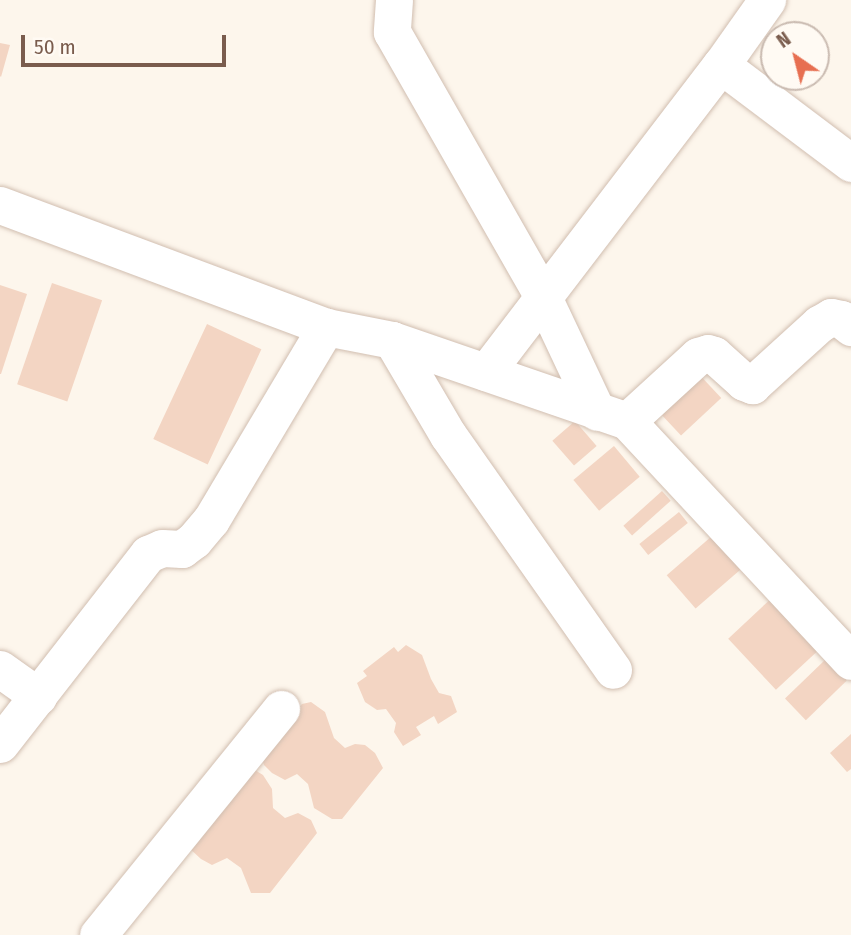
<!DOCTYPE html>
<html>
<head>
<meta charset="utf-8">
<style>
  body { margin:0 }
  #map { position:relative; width:851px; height:935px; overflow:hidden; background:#fdf6ec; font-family:"Fira Sans Condensed",sans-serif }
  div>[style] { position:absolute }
  .building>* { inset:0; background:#f3d5c3; transform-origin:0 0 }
  .roads { filter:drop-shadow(0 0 2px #d1beb0) drop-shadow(0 0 2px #d1beb0) }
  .minor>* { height:37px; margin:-18.5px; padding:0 18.5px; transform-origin:18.5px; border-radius:18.5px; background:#fff }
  span { translate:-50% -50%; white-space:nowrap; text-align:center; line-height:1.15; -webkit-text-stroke:6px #fffaf3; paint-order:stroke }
  .north { position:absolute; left:760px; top:21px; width:70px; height:70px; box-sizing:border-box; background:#fffaf3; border:2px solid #cabbb1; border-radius:50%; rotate:325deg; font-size:19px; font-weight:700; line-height:28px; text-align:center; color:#7a5c4d }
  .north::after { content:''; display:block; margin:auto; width:24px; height:32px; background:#e76f51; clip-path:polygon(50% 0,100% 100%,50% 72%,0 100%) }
  .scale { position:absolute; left:21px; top:35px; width:205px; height:32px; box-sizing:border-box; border:4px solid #7a5c4d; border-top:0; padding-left:9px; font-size:21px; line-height:24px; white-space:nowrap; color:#7a5c4d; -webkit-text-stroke:5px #fffaf3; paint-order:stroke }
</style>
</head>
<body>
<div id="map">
  <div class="building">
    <div style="clip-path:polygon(0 43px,10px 45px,1px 77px,0 76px)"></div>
    <div style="left:52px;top:283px;width:53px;height:107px;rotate:19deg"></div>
    <div style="clip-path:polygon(0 285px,27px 294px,1px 374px,0 374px)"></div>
    <div style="left:207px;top:324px;width:60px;height:127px;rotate:25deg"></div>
    <div style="left:696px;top:371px;width:37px;height:55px;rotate:47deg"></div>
    <div style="left:575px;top:421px;width:33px;height:30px;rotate:49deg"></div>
    <div style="left:614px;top:446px;width:40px;height:53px;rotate:50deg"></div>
    <div style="left:662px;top:491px;width:13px;height:52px;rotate:48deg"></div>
    <div style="left:679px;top:512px;width:14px;height:51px;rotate:51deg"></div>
    <div style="left:712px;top:536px;width:44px;height:60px;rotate:49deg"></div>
    <div style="left:775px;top:595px;width:70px;height:64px;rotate:47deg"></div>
    <div style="clip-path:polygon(406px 645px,422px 655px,431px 679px,439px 693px,451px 696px,457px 712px,438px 724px,434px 716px,416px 727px,421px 735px,403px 746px,394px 732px,396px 723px,386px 709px,377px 710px,365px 702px,357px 683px,367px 676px,363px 671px,394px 647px,398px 652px)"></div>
    <div style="left:826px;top:659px;width:30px;height:57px;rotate:46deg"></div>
    <div style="clip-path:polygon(311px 702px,325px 712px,334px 738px,345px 748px,355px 744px,365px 745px,375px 753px,383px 768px,342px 819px,332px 819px,314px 808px,308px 784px,297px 774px,285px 780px,272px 773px,264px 765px,260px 752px,302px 704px)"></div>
    <div style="clip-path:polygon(851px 734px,851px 769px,847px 772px,830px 753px)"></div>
    <div style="clip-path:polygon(248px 766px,263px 775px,272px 789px,273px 808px,285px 818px,298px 813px,311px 820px,317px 833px,270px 893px,251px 893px,241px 868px,227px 858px,212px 865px,201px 859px,188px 847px)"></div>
  </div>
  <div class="roads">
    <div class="minor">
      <div style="left:394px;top:0;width:32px;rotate:94deg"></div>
      <div style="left:392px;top:32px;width:305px;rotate:60.3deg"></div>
      <div style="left:543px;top:297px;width:127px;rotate:64.8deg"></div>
      <div style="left:721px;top:65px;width:163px;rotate:37deg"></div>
      <div style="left:0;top:205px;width:348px;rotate:20.5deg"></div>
      <div style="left:326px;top:327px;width:67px;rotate:11.1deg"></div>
      <div style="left:392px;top:340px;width:249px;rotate:19deg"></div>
      <div style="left:627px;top:421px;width:328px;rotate:47deg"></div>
      <div style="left:392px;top:340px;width:110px;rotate:59.5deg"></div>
      <div style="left:448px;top:435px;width:287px;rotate:54.9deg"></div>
      <div style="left:486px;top:372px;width:387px;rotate:-52.6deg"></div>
      <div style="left:721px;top:65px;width:80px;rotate:-54.7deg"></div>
      <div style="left:627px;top:421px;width:96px;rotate:-42.5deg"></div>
      <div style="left:698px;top:356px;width:10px;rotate:-17deg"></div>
      <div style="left:708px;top:353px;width:6px;rotate:18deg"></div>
      <div style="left:714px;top:355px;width:40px;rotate:42deg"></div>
      <div style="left:744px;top:382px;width:9px;rotate:21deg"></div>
      <div style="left:752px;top:385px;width:91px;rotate:-42.3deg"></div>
      <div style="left:819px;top:324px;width:14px;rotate:-30deg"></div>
      <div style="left:831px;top:317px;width:10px;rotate:11deg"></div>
      <div style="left:841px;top:319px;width:13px;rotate:39deg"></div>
      <div style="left:0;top:669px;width:47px;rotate:35.4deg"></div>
      <div style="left:0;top:744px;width:241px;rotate:-52.1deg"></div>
      <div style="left:148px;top:554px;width:15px;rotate:-23deg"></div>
      <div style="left:162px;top:548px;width:20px;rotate:3deg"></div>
      <div style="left:182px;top:549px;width:15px;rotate:-37deg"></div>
      <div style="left:194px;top:540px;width:26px;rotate:-50deg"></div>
      <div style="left:211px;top:520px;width:225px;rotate:-59.2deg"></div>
      <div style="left:98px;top:935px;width:291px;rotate:-51deg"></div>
    </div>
  </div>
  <div class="north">N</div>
  <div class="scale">50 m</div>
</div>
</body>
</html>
